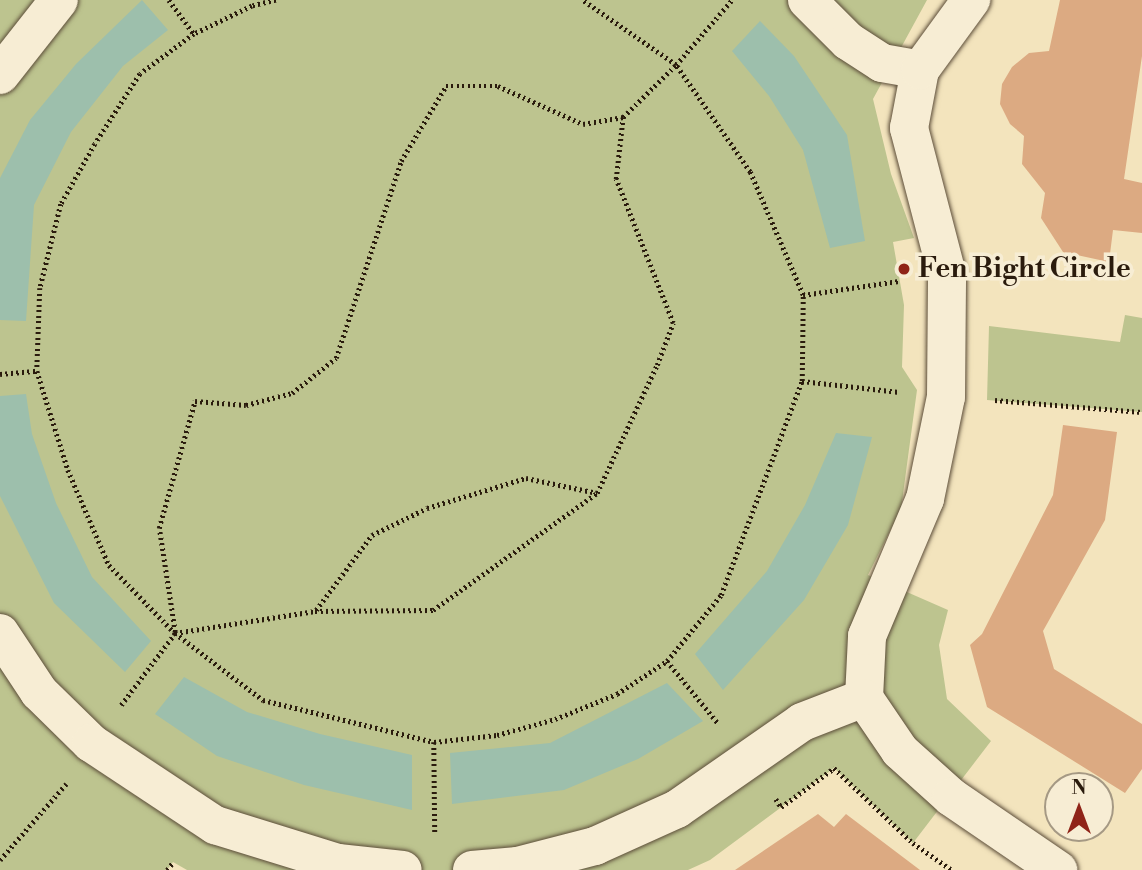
<!DOCTYPE html>
<html>
<head>
<meta charset="utf-8">
<style>
  body { margin:0 }
  #map { position:relative; width:1142px; height:870px; overflow:hidden; background:#f3e4bd; font-family:"Libre Bodoni",serif }
  div>[style] { position:absolute }
  .green>* { inset:0; background:#bdc48f }
  .water>* { inset:0; background:#9dbfac }
  .building>* { inset:0; background:#dcaa82 }
  .path>* { height:4.5px; margin-top:-2.25px; transform-origin:0; background:repeating-linear-gradient(90deg,#2a1b0d 0 2px,transparent 0 5.5px) }
  .roads { filter:drop-shadow(0 0 2px #5c4d39) drop-shadow(0 0 2px #5c4d39) }
  .minor>* { height:38px; margin:-19px; padding:0 19px; transform-origin:19px; border-radius:19px; background:#f7edd4 }
  .dots>* { width:19px; height:19px; translate:-50% -50%; box-sizing:border-box; border:4px solid #f7edd4; border-radius:50% }
  span { translate:-50% -50%; white-space:nowrap; text-align:center; line-height:1.15; -webkit-text-stroke:7px #f7edd4; paint-order:stroke }
  .poi-label { font-size:28px; color:#2a1b0d; font-weight:700 }
  .left { translate:0 -50%; text-align:left }
  .north { position:absolute; left:1044px; top:772px; width:70px; height:70px; box-sizing:border-box; background:#f7edd4; border:2px solid #a59984; border-radius:50%; rotate:0deg; font-size:19px; font-weight:700; line-height:28px; text-align:center; color:#2a1b0d }
  .north::after { content:''; display:block; margin:auto; width:24px; height:32px; background:#8f2418; clip-path:polygon(50% 0,100% 100%,50% 72%,0 100%) }
</style>
</head>
<body>
<div id="map">
  <div class="green">
    <div style="clip-path:polygon(0 0,927px 0,873px 99px,891px 174px,914px 238px,893px 242px,904px 305px,902px 367px,917px 390px,901px 509px,868px 575px,948px 610px,939px 645px,947px 699px,991px 741px,913px 843px,834px 768px,710px 860px,688px 870px,187px 870px,173px 862px,167px 870px,0 870px)"></div>
    <div style="clip-path:polygon(1125px 315px,1142px 318px,1142px 412px,987px 400px,989px 326px,1120px 342px)"></div>
  </div>
  <div class="water">
    <div style="clip-path:polygon(142px 0,168px 30px,123px 66px,71px 132px,34px 205px,26px 321px,0 320px,0 178px,30px 120px,76px 64px)"></div>
    <div style="clip-path:polygon(760px 21px,794px 56px,847px 135px,865px 241px,830px 248px,803px 150px,769px 96px,732px 51px)"></div>
    <div style="clip-path:polygon(26px 394px,32px 434px,56px 503px,92px 577px,151px 641px,125px 672px,54px 603px,0 496px,0 396px)"></div>
    <div style="clip-path:polygon(836px 433px,872px 437px,848px 525px,804px 600px,723px 690px,695px 654px,767px 571px,805px 505px)"></div>
    <div style="clip-path:polygon(184px 677px,247px 712px,320px 734px,412px 755px,412px 810px,304px 785px,217px 756px,155px 714px)"></div>
    <div style="clip-path:polygon(667px 683px,703px 721px,638px 759px,564px 790px,452px 804px,450px 753px,550px 743px)"></div>
  </div>
  <div class="building">
    <div style="clip-path:polygon(1060px 0,1142px 0,1142px 56px,1124px 179px,1142px 183px,1142px 233px,1113px 230px,1109px 262px,1063px 252px,1041px 218px,1045px 193px,1022px 164px,1024px 136px,1010px 124px,1000px 104px,1002px 84px,1012px 67px,1029px 53px,1049px 51px)"></div>
    <div style="clip-path:polygon(1063px 425px,1117px 432px,1105px 520px,1043px 631px,1054px 669px,1142px 724px,1142px 769px,1125px 793px,987px 707px,970px 645px,982px 634px,1053px 495px)"></div>
    <div style="clip-path:polygon(818px 814px,834px 827px,846px 814px,920px 870px,735px 870px)"></div>
  </div>
  <div class="path">
    <div style="left:169px;top:0;width:42px;rotate:53.7deg"></div>
    <div style="left:276px;top:0;width:25px;rotate:166deg"></div>
    <div style="left:252px;top:6px;width:64px;rotate:154.2deg"></div>
    <div style="left:194px;top:34px;width:67px;rotate:143.5deg"></div>
    <div style="left:140px;top:74px;width:83px;rotate:122.7deg"></div>
    <div style="left:95px;top:144px;width:69px;rotate:119.5deg"></div>
    <div style="left:61px;top:204px;width:87px;rotate:104deg"></div>
    <div style="left:40px;top:288px;width:83px;rotate:92.1deg"></div>
    <div style="left:37px;top:371px;width:104px;rotate:72.6deg"></div>
    <div style="left:68px;top:470px;width:103px;rotate:66.7deg"></div>
    <div style="left:109px;top:565px;width:95px;rotate:45.9deg"></div>
    <div style="left:175px;top:633px;width:111px;rotate:37.3deg"></div>
    <div style="left:263px;top:700px;width:176px;rotate:13.8deg"></div>
    <div style="left:434px;top:742px;width:63px;rotate:-6.3deg"></div>
    <div style="left:497px;top:735px;width:60px;rotate:-15.4deg"></div>
    <div style="left:555px;top:719px;width:67px;rotate:-22deg"></div>
    <div style="left:617px;top:694px;width:60px;rotate:-33.4deg"></div>
    <div style="left:667px;top:661px;width:85px;rotate:-50.7deg"></div>
    <div style="left:721px;top:595px;width:229px;rotate:-69.3deg"></div>
    <div style="left:802px;top:381px;width:86px;rotate:-89.3deg"></div>
    <div style="left:803px;top:295px;width:134px;rotate:-113.3deg"></div>
    <div style="left:750px;top:172px;width:130px;rotate:-124.7deg"></div>
    <div style="left:676px;top:65px;width:86px;rotate:-49.3deg"></div>
    <div style="left:803px;top:295px;width:97px;rotate:-8.3deg"></div>
    <div style="left:0;top:374px;width:37px;rotate:-5deg"></div>
    <div style="left:802px;top:381px;width:98px;rotate:6.5deg"></div>
    <div style="left:995px;top:400px;width:147px;rotate:4.7deg"></div>
    <div style="left:316px;top:610px;width:94px;rotate:-53.3deg"></div>
    <div style="left:372px;top:535px;width:61px;rotate:-26.1deg"></div>
    <div style="left:427px;top:508px;width:103px;rotate:-16.9deg"></div>
    <div style="left:526px;top:478px;width:73px;rotate:11.9deg"></div>
    <div style="left:175px;top:632px;width:105px;rotate:-98.7deg"></div>
    <div style="left:159px;top:528px;width:132px;rotate:-74.2deg"></div>
    <div style="left:195px;top:401px;width:51px;rotate:4.5deg"></div>
    <div style="left:246px;top:405px;width:48px;rotate:-14.6deg"></div>
    <div style="left:292px;top:393px;width:56px;rotate:-38.5deg"></div>
    <div style="left:336px;top:358px;width:207px;rotate:-71.7deg"></div>
    <div style="left:401px;top:161px;width:87px;rotate:-59deg"></div>
    <div style="left:446px;top:86px;width:52px"></div>
    <div style="left:498px;top:86px;width:93px;rotate:24.1deg"></div>
    <div style="left:583px;top:124px;width:41px;rotate:-9.9deg"></div>
    <div style="left:623px;top:117px;width:74px;rotate:-44.5deg"></div>
    <div style="left:676px;top:65px;width:114px;rotate:-145.3deg"></div>
    <div style="left:667px;top:661px;width:80px;rotate:50.6deg"></div>
    <div style="left:121px;top:705px;width:90px;rotate:-53.1deg"></div>
    <div style="left:175px;top:633px;width:142px;rotate:-8.9deg"></div>
    <div style="left:315px;top:611px;width:118px;rotate:-0.5deg"></div>
    <div style="left:433px;top:610px;width:201px;rotate:-35.5deg"></div>
    <div style="left:597px;top:493px;width:141px;rotate:-64.9deg"></div>
    <div style="left:657px;top:365px;width:45px;rotate:-69.1deg"></div>
    <div style="left:673px;top:323px;width:155px;rotate:-111.6deg"></div>
    <div style="left:616px;top:179px;width:62px;rotate:-83.6deg"></div>
    <div style="left:434px;top:742px;width:93px;rotate:89.4deg"></div>
    <div style="left:776px;top:799px;width:9px;rotate:58deg"></div>
    <div style="left:781px;top:807px;width:66px;rotate:-36.3deg"></div>
    <div style="left:834px;top:768px;width:109px;rotate:43.5deg"></div>
    <div style="left:913px;top:843px;width:47px;rotate:34.7deg"></div>
    <div style="left:0;top:860px;width:101px;rotate:-49deg"></div>
    <div style="left:167px;top:870px;width:10px;rotate:-53deg"></div>
  </div>
  <div class="roads">
    <div class="minor">
      <div style="left:807px;top:0;width:58px;rotate:45deg"></div>
      <div style="left:848px;top:41px;width:40px;rotate:32.9deg"></div>
      <div style="left:882px;top:63px;width:39px;rotate:10deg"></div>
      <div style="left:0;top:75px;width:95px;rotate:-51.8deg"></div>
      <div style="left:0;top:633px;width:71px;rotate:56.5deg"></div>
      <div style="left:39px;top:692px;width:73px;rotate:44.4deg"></div>
      <div style="left:91px;top:743px;width:149px;rotate:33.5deg"></div>
      <div style="left:215px;top:825px;width:129px;rotate:17.2deg"></div>
      <div style="left:338px;top:863px;width:65px;rotate:6.1deg"></div>
      <div style="left:864px;top:698px;width:62px;rotate:-87.2deg"></div>
      <div style="left:867px;top:636px;width:149px;rotate:-67.1deg"></div>
      <div style="left:925px;top:499px;width:104px;rotate:-78.4deg"></div>
      <div style="left:946px;top:397px;width:123px;rotate:-89.5deg"></div>
      <div style="left:947px;top:274px;width:151px;rotate:-104.6deg"></div>
      <div style="left:909px;top:128px;width:59px;rotate:-79.3deg"></div>
      <div style="left:920px;top:70px;width:87px;rotate:-53.9deg"></div>
      <div style="left:864px;top:698px;width:64px;rotate:55.8deg"></div>
      <div style="left:900px;top:751px;width:69px;rotate:42deg"></div>
      <div style="left:951px;top:797px;width:130px;rotate:34.3deg"></div>
      <div style="left:472px;top:870px;width:46px;rotate:-5deg"></div>
      <div style="left:518px;top:866px;width:80px;rotate:-14.6deg"></div>
      <div style="left:595px;top:846px;width:90px;rotate:-24.3deg"></div>
      <div style="left:677px;top:809px;width:152px;rotate:-34.8deg"></div>
      <div style="left:802px;top:722px;width:66px;rotate:-21.2deg"></div>
    </div>
  </div>
  <div class="dots">
    <div style="left:904px;top:269px;background:#8f2418"></div>
  </div>
  <div class="poi-label">
    <span class="left" style="left:918px;top:269px">Fen Bight Circle</span>
  </div>
  <div class="north">N</div>
</div>
</body>
</html>
